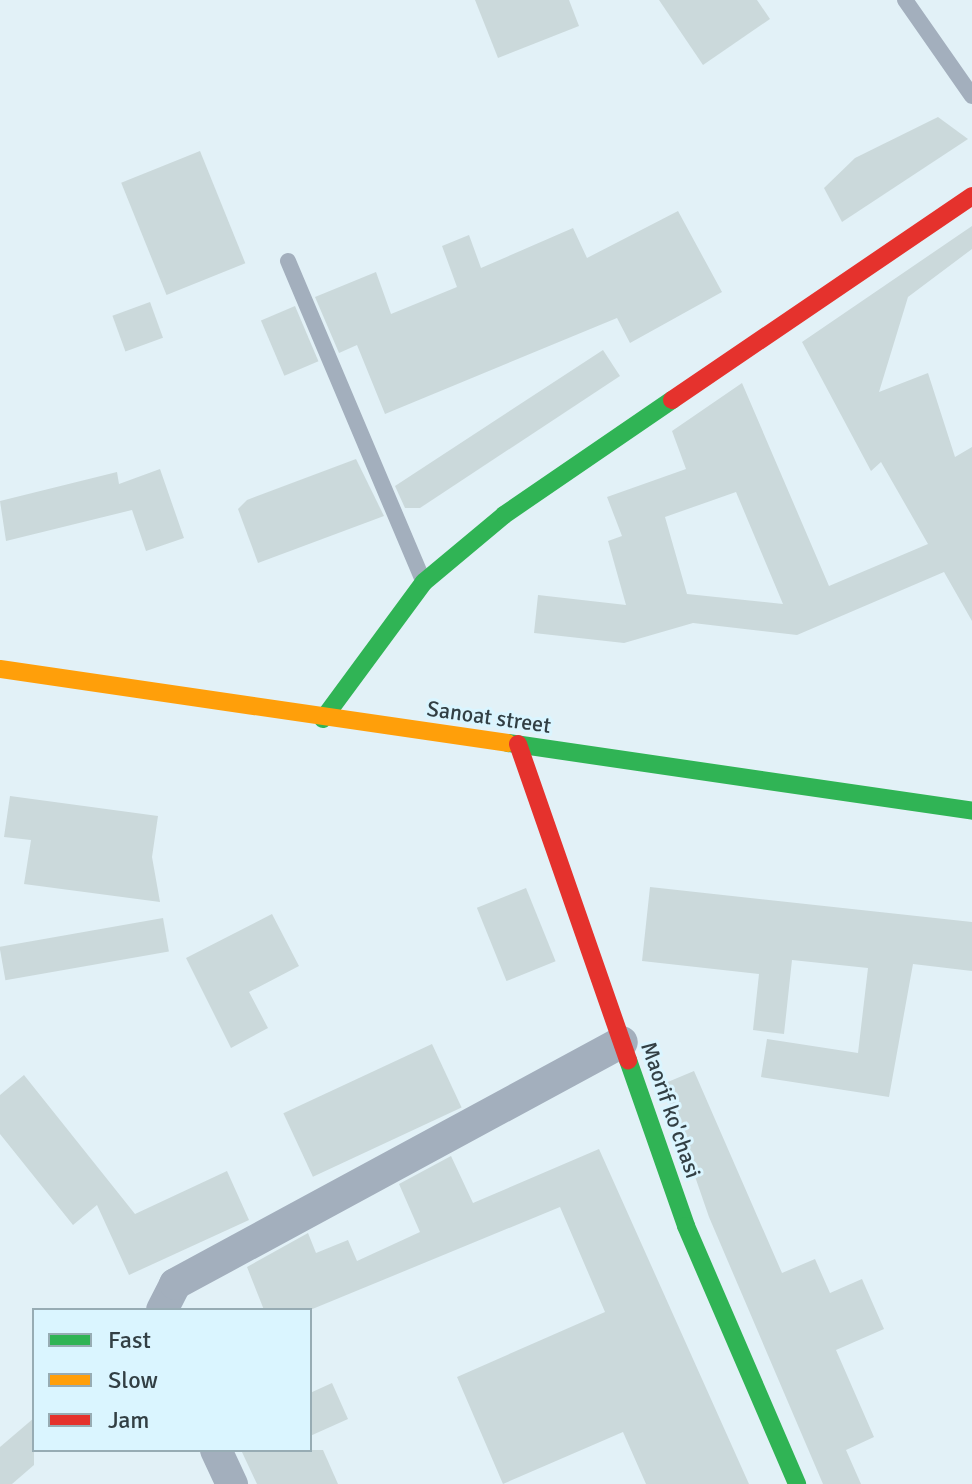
<!DOCTYPE html>
<html>
<head>
<meta charset="utf-8">
<style>
  body { margin:0 }
  #map { position:relative; width:972px; height:1484px; overflow:hidden; background:#e2f1f7; font-family:Signika,sans-serif }
  div>[style] { position:absolute }
  .building>* { inset:0; background:#cbd9db; transform-origin:0 0 }
  .lane>* { height:16px; margin:-8px; padding:0 8px; transform-origin:8px; border-radius:8px; background:#a3afbd }
  .street>* { height:32px; margin:-16px; padding:0 16px; transform-origin:16px; border-radius:16px; background:#a3afbd }
  .fast>* { height:18px; margin:-9px; padding:0 9px; transform-origin:9px; border-radius:9px; background:#30b455 }
  .slow>* { height:18px; margin:-9px; padding:0 9px; transform-origin:9px; border-radius:9px; background:#ff9f0a }
  .jam>* { height:18px; margin:-9px; padding:0 9px; transform-origin:9px; border-radius:9px; background:#e5322d }
  span { translate:-50% -50%; white-space:nowrap; text-align:center; line-height:1.15; -webkit-text-stroke:6px #daf5ff; paint-order:stroke }
  .street-label { font-size:22px; color:#323f44 }
  .legend { position:absolute; left:32px; top:1308px; width:280px; height:144px; box-sizing:border-box; background:#daf5ff; border:2px solid #97acb4; margin:0; padding:10px 14px; list-style:none; font-size:24px; color:#323f44 }
  .legend li { display:flex; align-items:center; gap:16px; height:40px }
  .legend b { width:40px; border:2px solid #97acb4 }
</style>
</head>
<body>
<div id="map">
  <div class="building">
    <div style="clip-path:polygon(475px 0,569px 0,579px 26px,498px 58px)"></div>
    <div style="clip-path:polygon(659px 0,757px 0,770px 19px,703px 65px)"></div>
    <div style="clip-path:polygon(938px 117px,968px 139px,842px 222px,824px 188px,855px 158px)"></div>
    <div style="left:200px;top:151px;width:121px;height:85px;rotate:68deg"></div>
    <div style="clip-path:polygon(678px 211px,722px 292px,630px 343px,617px 318px,385px 414px,357px 345px,339px 353px,315px 297px,376px 272px,391px 314px,457px 287px,442px 246px,469px 235px,481px 268px,573px 228px,587px 258px)"></div>
    <div style="clip-path:polygon(evenodd,972px 226px,972px 249px,908px 297px,879px 392px,928px 373px,955px 457px,972px 447px,972px 621px,944px 572px,797px 635px,693px 623px,624px 643px,534px 633px,538px 595px,626px 605px,608px 541px,622px 536px,607px 497px,686px 469px,672px 431px,742px 383px,829px 586px,928px 544px,881px 462px,871px 471px,802px 342px,972px 226px,736px 492px,783px 604px,687px 594px,665px 517px,736px 492px)"></div>
    <div style="left:150px;top:302px;width:38px;height:40px;rotate:70deg"></div>
    <div style="left:295px;top:306px;width:60px;height:37px;rotate:67deg"></div>
    <div style="clip-path:polygon(603px 350px,620px 376px,420px 508px,405px 508px,395px 486px)"></div>
    <div style="clip-path:polygon(356px 459px,384px 516px,258px 563px,238px 509px,247px 500px)"></div>
    <div style="clip-path:polygon(160px 469px,184px 538px,146px 551px,132px 510px,6px 541px,0 501px,117px 472px,119px 484px)"></div>
    <div style="clip-path:polygon(10px 796px,158px 816px,152px 857px,160px 902px,24px 884px,31px 840px,4px 837px)"></div>
    <div style="clip-path:polygon(650px 887px,972px 922px,972px 971px,913px 964px,889px 1097px,761px 1077px,767px 1039px,858px 1053px,868px 968px,792px 960px,784px 1034px,753px 1030px,759px 974px,642px 961px)"></div>
    <div style="left:526px;top:888px;width:79px;height:53px;rotate:68deg"></div>
    <div style="clip-path:polygon(272px 914px,299px 966px,249px 992px,268px 1028px,231px 1048px,186px 958px)"></div>
    <div style="left:163px;top:918px;width:34px;height:166px;rotate:80deg"></div>
    <div style="left:432px;top:1044px;width:70px;height:164px;rotate:65deg"></div>
    <div style="clip-path:polygon(694px 1071px,782px 1273px,815px 1259px,830px 1293px,862px 1279px,884px 1329px,836px 1350px,874px 1437px,846px 1450px,861px 1484px,823px 1484px,709px 1217px,663px 1084px)"></div>
    <div style="clip-path:polygon(24px 1075px,135px 1214px,227px 1171px,249px 1220px,129px 1275px,97px 1205px,73px 1225px,0 1134px,0 1095px)"></div>
    <div style="clip-path:polygon(599px 1149px,749px 1484px,646px 1484px,623px 1432px,503px 1484px,457px 1377px,605px 1312px,560px 1207px,310px 1310px,264px 1310px,247px 1267px,308px 1233px,316px 1253px,348px 1240px,357px 1261px,420px 1232px,399px 1184px,451px 1156px,473px 1203px)"></div>
    <div style="clip-path:polygon(332px 1383px,348px 1419px,310px 1436px,310px 1393px)"></div>
    <div style="clip-path:polygon(34px 1418px,34px 1465px,12px 1484px,0 1484px,0 1447px)"></div>
    <div style="clip-path:polygon(241px 1450px,323px 1450px,338px 1484px,257px 1484px)"></div>
  </div>
  <div class="lane">
    <div style="left:905px;top:0;width:117px;rotate:55.1deg"></div>
    <div style="left:288px;top:261px;width:346px;rotate:67.1deg"></div>
  </div>
  <div class="street">
    <div style="left:162px;top:1310px;width:29px;rotate:-63deg"></div>
    <div style="left:175px;top:1284px;width:508px;rotate:-28.43deg"></div>
    <div style="left:216px;top:1450px;width:38px;rotate:65deg"></div>
  </div>
  <div class="fast">
    <div style="left:323px;top:719px;width:170px;rotate:-53.6deg"></div>
    <div style="left:424px;top:582px;width:104px;rotate:-39.9deg"></div>
    <div style="left:504px;top:515px;width:204px;rotate:-34.4deg"></div>
    <div style="left:508px;top:743px;width:469px;rotate:8.3deg"></div>
    <div style="left:628px;top:1060px;width:176px;rotate:70.7deg"></div>
    <div style="left:686px;top:1226px;width:281px;rotate:66.7deg"></div>
  </div>
  <div class="slow">
    <div style="left:0;top:669px;width:513px;rotate:8.29deg"></div>
  </div>
  <div class="jam">
    <div style="left:672px;top:400px;width:363px;rotate:-34.2deg"></div>
    <div style="left:518px;top:744px;width:335px;rotate:70.8deg"></div>
  </div>
  <div class="street-label">
    <span style="left:489px;top:717px;rotate:8deg">Sanoat street</span>
    <span style="left:671px;top:1110px;rotate:71deg">Maorif ko'chasi</span>
  </div>
  <ul class="legend">
  <li><b style="height:10px;background:#30b455"></b>Fast</li>
  <li><b style="height:10px;background:#ff9f0a"></b>Slow</li>
  <li><b style="height:10px;background:#e5322d"></b>Jam</li>
  </ul>
</div>
</body>
</html>
